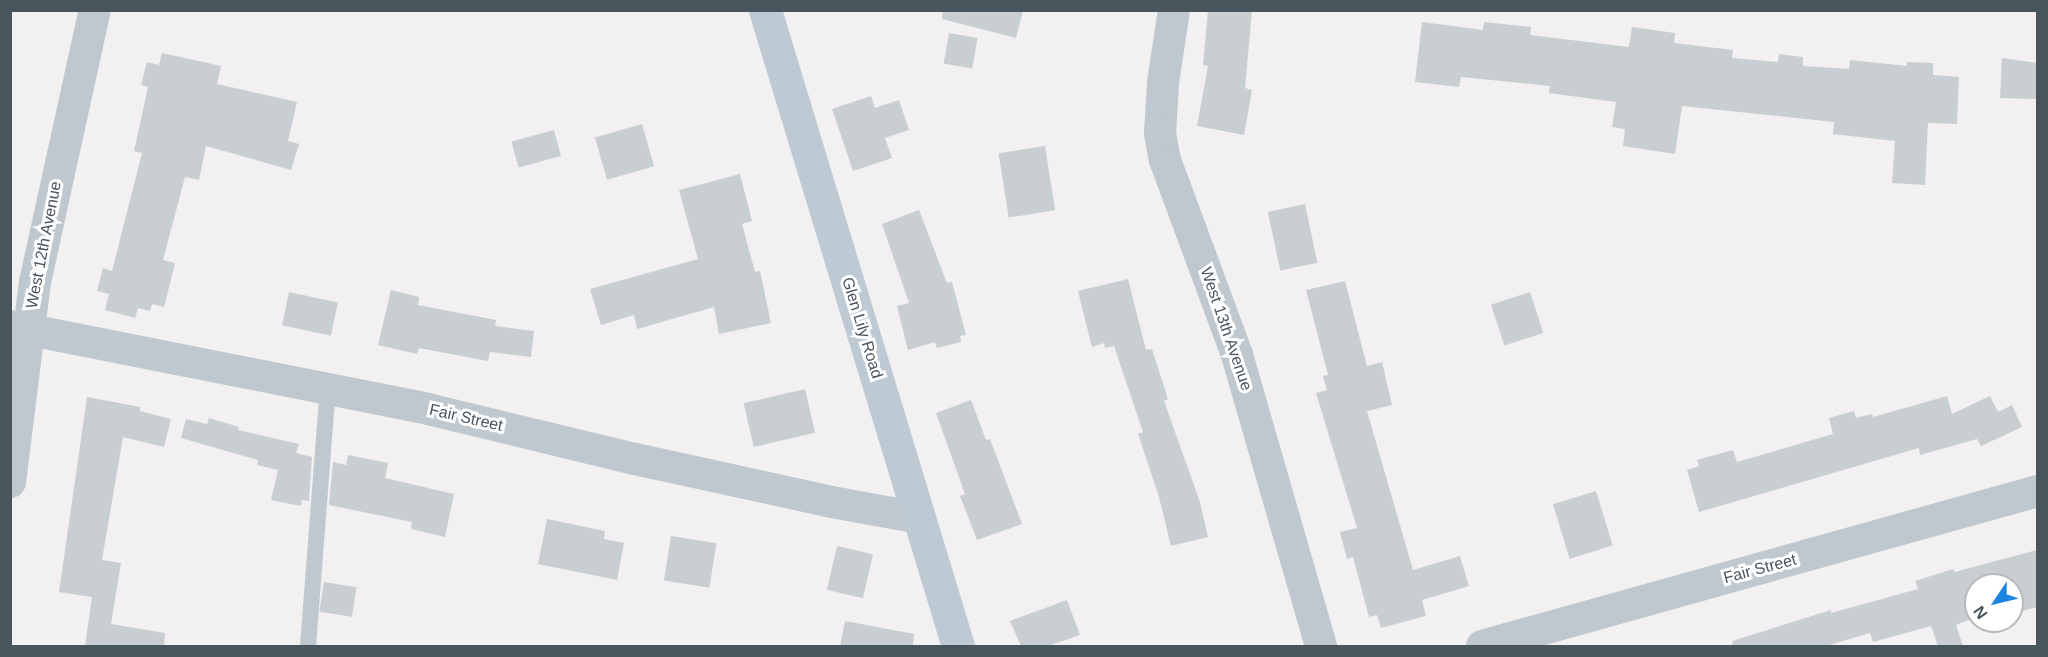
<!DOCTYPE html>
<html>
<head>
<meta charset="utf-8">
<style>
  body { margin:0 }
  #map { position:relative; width:2048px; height:657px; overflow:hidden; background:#f2f0f0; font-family:Arial,sans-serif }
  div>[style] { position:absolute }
  .building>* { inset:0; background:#c9ced2; transform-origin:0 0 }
  .lane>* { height:16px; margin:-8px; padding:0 8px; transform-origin:8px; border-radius:8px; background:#bec8ce }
  .street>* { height:32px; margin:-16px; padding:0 16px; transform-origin:16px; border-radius:16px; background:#bec8ce }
  .secondary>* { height:33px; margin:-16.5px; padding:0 16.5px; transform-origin:16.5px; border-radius:16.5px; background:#becad3 }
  span { translate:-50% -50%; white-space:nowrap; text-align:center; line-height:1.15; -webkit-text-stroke:6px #fff; paint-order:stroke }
  .street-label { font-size:16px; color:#48555d }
  .frame { position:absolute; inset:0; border:12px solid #48555d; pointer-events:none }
  .north { position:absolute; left:1964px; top:573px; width:60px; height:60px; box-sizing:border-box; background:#fff; border:2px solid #b6bbbe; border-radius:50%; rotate:235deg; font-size:16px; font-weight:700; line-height:24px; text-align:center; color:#48555d }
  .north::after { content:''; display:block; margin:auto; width:21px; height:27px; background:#1b85e0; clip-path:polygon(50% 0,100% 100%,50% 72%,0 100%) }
</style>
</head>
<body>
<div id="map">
  <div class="building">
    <div style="clip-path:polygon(943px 10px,1023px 10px,1016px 38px,942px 19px)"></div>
    <div style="clip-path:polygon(1208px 10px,1252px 10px,1245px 88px,1252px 90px,1244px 135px,1197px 126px,1208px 66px,1203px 65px)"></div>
    <div style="clip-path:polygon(1422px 22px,1483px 30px,1484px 22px,1531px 27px,1530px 35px,1629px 47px,1632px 27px,1675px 33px,1674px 43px,1733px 50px,1732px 58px,1778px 62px,1779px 54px,1803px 57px,1803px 66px,1849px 69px,1850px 60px,1907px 66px,1907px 62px,1933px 63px,1933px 75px,1959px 77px,1957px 124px,1928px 123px,1925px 185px,1892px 183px,1895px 141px,1833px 134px,1834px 122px,1682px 106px,1675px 154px,1623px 146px,1625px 129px,1612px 127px,1616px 102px,1549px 93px,1550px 86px,1461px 77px,1459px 87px,1415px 82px)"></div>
    <div style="left:949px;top:33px;width:29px;height:31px;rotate:10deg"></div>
    <div style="clip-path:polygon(162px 53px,221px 66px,217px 84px,297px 102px,288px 141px,299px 144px,291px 170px,206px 146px,199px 180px,185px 177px,163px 260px,175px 263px,164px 307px,152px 304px,150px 311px,138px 308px,135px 318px,105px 310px,109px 294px,97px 291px,103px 268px,112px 271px,142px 153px,134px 151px,148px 87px,141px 85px,147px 62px,159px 65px)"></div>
    <div style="clip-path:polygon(2002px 58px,2037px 63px,2037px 99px,2000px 98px)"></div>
    <div style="clip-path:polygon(871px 96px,875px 108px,899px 100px,909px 130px,885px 138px,892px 158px,853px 171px,832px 109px)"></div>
    <div style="left:642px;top:124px;width:44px;height:49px;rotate:74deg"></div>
    <div style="left:554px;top:130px;width:27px;height:44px;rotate:75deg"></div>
    <div style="left:1045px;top:146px;width:65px;height:47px;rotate:81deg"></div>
    <div style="clip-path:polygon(740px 174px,752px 221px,742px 224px,755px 272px,760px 271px,771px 323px,719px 334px,714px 307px,637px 329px,634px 315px,601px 325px,590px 289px,698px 259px,679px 190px)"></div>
    <div style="left:1305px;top:204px;width:60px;height:38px;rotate:78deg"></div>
    <div style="clip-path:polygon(919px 210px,947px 283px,952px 282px,966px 335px,960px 336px,961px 342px,937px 348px,935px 342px,908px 350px,897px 306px,909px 303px,882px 224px)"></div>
    <div style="clip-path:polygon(1128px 279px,1146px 350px,1152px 349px,1168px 399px,1164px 401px,1200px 502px,1208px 537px,1171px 546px,1159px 497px,1138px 434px,1143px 432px,1114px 346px,1105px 348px,1104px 343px,1092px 347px,1078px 291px)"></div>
    <div style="clip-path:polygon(1345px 281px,1367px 366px,1382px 362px,1392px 405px,1367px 411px,1413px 570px,1460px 556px,1469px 586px,1422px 600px,1426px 616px,1381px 628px,1377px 615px,1369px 617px,1353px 557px,1347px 559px,1340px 532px,1357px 528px,1316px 393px,1327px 390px,1323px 376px,1328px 375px,1306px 290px)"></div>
    <div style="clip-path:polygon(391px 290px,419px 297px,418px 305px,496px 320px,495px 326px,534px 331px,531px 357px,490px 352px,488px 361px,419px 348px,417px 354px,378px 345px)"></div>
    <div style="left:289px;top:292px;width:50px;height:34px;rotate:12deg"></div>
    <div style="left:1530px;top:292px;width:43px;height:41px;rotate:72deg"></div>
    <div style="left:805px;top:389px;width:45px;height:63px;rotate:77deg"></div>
    <div style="clip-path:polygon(1947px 396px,1952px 414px,1990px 396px,1998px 412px,2012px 405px,2022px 427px,1981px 446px,1977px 439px,1920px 455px,1919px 448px,1699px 512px,1687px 470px,1699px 466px,1697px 460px,1733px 450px,1737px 462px,1833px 434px,1829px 418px,1854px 411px,1856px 418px,1872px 414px,1873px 417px)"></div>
    <div style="clip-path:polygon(87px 397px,140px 407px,140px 411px,171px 419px,164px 447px,123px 437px,102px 560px,121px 563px,111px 624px,165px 633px,164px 646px,85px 646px,92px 597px,59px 592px)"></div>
    <div style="clip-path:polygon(971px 400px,986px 440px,990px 439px,1022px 524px,977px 540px,960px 496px,965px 494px,936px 413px)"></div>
    <div style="clip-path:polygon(209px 418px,239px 427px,238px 430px,299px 444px,296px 453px,312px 457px,309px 501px,302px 500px,301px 506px,271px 500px,278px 470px,257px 465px,258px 460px,181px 438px,186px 419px,207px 424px)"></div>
    <div style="clip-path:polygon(348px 455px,388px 463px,385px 478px,454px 494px,445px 537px,411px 529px,412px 522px,329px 505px,333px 462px,346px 465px)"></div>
    <div style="left:1596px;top:491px;width:57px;height:45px;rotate:73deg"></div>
    <div style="clip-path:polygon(547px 519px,605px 531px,604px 539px,624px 543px,617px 580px,538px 564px)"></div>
    <div style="left:671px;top:536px;width:46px;height:45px;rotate:9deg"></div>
    <div style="left:837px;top:546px;width:37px;height:45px;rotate:13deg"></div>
    <div style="clip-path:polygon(2037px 550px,2037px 607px,2012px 614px,2012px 585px,1976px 585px,1976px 617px,1956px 625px,1963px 646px,1938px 646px,1931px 626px,1873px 642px,1870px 633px,1826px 646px,1733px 646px,1732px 641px,1831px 610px,1831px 613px,1918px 589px,1915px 581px,1953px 569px,1955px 572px)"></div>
    <div style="left:324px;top:582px;width:33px;height:30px;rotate:9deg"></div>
    <div style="clip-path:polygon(1067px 600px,1080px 635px,1048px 646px,1021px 646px,1010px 621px)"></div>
    <div style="clip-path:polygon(845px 621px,914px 634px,913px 646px,840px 646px)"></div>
  </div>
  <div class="lane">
    <div style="left:308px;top:646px;width:259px;rotate:-85.6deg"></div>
  </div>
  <div class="street">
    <div style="left:1174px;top:10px;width:74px;rotate:98.6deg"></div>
    <div style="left:1163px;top:83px;width:50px;rotate:93.4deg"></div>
    <div style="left:1160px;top:133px;width:27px;rotate:80deg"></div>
    <div style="left:1165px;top:160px;width:208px;rotate:69.7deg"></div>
    <div style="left:1237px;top:355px;width:303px;rotate:73.9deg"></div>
    <div style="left:10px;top:326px;width:426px;rotate:11.2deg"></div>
    <div style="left:428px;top:409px;width:213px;rotate:13.6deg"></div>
    <div style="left:635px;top:459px;width:202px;rotate:12.3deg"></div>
    <div style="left:832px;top:502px;width:88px;rotate:10.4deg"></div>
    <div style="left:10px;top:482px;width:202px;rotate:-82.9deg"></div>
    <div style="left:35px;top:282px;width:279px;rotate:-77.6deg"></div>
    <div style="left:1482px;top:646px;width:577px;rotate:-15.58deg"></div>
  </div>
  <div class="secondary">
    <div style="left:765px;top:10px;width:665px;rotate:73.12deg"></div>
  </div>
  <div class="street-label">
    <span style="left:44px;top:245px;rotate:-79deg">West 12th Avenue</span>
    <span style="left:862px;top:328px;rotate:73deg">Glen Lily Road</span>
    <span style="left:1226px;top:329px;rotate:71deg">West 13th Avenue</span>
    <span style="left:466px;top:418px;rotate:13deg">Fair Street</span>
    <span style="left:1760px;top:569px;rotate:-15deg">Fair Street</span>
  </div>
  <div class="frame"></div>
  <div class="north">N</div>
</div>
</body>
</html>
